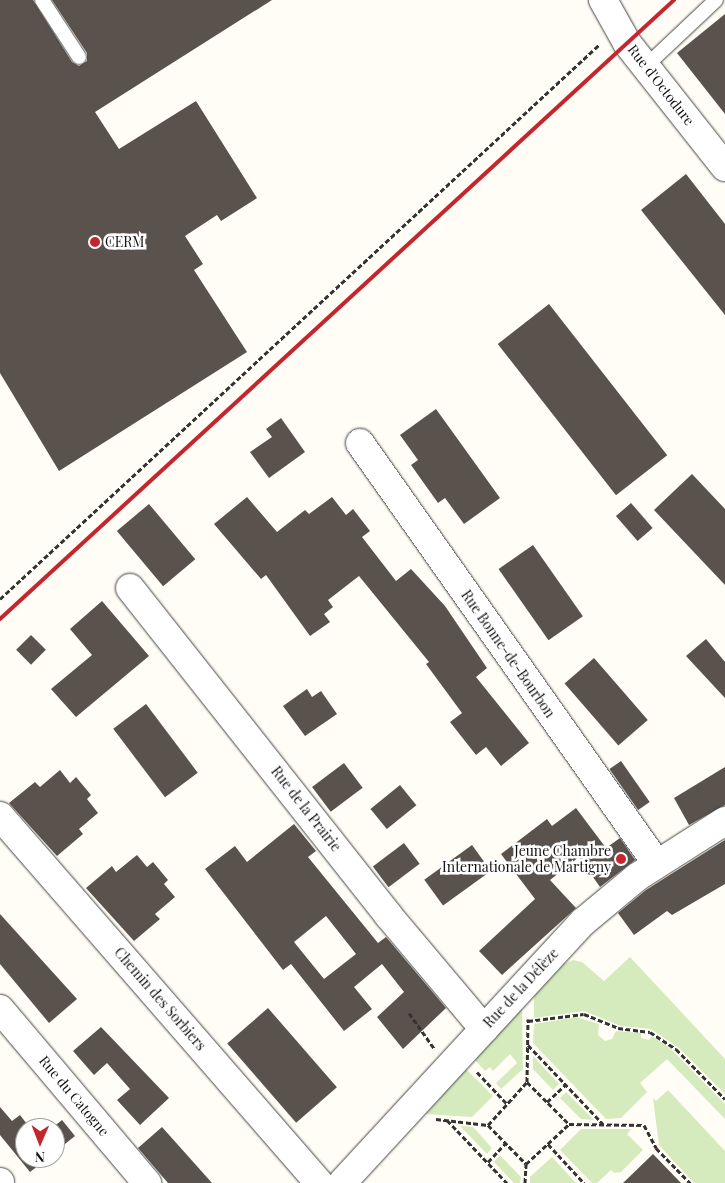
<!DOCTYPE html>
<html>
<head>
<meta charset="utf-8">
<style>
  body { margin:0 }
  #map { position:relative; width:725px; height:1183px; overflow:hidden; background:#fffdf5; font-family:"Playfair Display",serif }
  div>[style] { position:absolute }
  .green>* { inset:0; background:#d5ebbd }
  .building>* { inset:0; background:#5a524d; transform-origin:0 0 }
  .path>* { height:3px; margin-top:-1.5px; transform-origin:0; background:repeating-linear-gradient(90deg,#333 0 5px,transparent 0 7.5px) }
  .roads { filter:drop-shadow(0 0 1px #444) drop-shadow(0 0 1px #444) }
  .service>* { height:14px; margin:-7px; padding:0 7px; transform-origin:7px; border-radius:7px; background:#fff }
  .minor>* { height:28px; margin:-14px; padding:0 14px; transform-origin:14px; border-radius:14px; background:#fff }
  .rail>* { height:4px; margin:-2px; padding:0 2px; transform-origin:2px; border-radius:2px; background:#c4262e }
  .dots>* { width:14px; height:14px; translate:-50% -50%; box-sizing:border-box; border:2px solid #fff; border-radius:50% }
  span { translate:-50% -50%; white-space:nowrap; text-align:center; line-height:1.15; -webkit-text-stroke:5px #fff; paint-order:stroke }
  .street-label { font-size:14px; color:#111 }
  .poi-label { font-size:14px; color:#111 }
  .left { translate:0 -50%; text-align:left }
  .right { translate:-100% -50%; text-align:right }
  .north { position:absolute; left:15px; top:1118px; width:50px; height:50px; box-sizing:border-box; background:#fff; border:1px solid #a0a0a0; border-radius:50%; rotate:181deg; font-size:14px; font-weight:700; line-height:20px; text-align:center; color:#111 }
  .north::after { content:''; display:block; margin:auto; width:18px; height:22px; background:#c4262e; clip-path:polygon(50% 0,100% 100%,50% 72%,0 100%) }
</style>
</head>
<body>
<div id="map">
  <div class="green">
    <div style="clip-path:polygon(630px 957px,725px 1059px,725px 1094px,679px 1048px,651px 1029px,621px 1026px,584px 1011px,534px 1018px,534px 996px,564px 964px,573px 960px,582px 962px,604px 981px)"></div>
    <div style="clip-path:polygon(522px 1007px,523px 1069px,501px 1089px,496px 1083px,517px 1063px,510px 1054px,493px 1071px,490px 1067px,485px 1071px,475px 1060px)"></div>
    <div style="clip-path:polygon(576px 1017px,599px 1024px,598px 1035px,605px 1041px,612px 1039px,616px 1031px,641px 1033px,641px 1038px,649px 1040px,652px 1036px,670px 1048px,725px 1104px,725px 1119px,667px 1059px,640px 1083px,647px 1092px,621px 1118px,606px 1119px,533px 1043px,534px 1024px)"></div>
    <div style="clip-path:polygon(533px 1056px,559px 1084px,553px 1090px,533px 1069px)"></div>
    <div style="clip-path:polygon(466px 1069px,493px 1096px,472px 1117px,426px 1114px)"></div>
    <div style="clip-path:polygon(668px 1090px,725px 1151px,725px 1183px,694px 1183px,659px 1145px,653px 1098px,656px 1101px)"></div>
    <div style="clip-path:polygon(566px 1092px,594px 1120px,581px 1119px,560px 1098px)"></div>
    <div style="clip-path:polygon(460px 1126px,473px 1127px,492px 1148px,487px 1154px)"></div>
    <div style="clip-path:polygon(581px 1129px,631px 1129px,627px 1134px,643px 1150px,621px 1172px,614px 1173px,611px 1170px,597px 1183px,592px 1183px,560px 1150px)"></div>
    <div style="clip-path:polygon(500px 1155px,521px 1177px,520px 1183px,514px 1183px,494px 1162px)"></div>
    <div style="clip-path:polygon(552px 1157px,576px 1183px,530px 1183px,530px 1177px)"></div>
  </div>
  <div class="building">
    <div style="clip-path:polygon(0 0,33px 0,72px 62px,79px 66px,87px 61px,87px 53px,52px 0,272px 0,95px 112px,119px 149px,196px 101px,257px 198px,221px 221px,217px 215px,185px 236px,203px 264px,194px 270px,247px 352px,59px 471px,0 373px)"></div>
    <div style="clip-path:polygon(725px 14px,725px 114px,677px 53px)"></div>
    <div style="clip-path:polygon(686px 174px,725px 224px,725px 315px,641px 210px)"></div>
    <div style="left:549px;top:304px;width:192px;height:65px;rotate:52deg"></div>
    <div style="clip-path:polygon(436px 409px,500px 498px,464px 524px,445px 498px,438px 503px,411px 465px,418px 460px,400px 435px)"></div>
    <div style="clip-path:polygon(281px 418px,305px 452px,269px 478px,250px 452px,272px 437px,266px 429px)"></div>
    <div style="clip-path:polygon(692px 474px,725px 509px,725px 585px,654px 510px)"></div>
    <div style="clip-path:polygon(247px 497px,277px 532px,305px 510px,309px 514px,332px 497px,346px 515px,353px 509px,370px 531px,362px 537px,396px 581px,411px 569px,445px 606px,487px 668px,476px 677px,529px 743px,501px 766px,486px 747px,476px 755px,450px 722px,462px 713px,426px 664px,429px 662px,359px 576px,328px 600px,333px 607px,324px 614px,330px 622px,310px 636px,266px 575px,261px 579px,214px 524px)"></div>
    <div style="left:631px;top:503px;width:33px;height:20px;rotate:49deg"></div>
    <div style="left:149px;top:504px;width:72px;height:42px;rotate:50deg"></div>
    <div style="left:533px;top:545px;width:87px;height:42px;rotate:55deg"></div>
    <div style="clip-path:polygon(102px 601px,149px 656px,76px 717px,51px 689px,92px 655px,70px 629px)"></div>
    <div style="left:31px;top:635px;width:21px;height:21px;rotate:45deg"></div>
    <div style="clip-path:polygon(706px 639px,725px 662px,725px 698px,686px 656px)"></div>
    <div style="left:594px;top:658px;width:82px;height:39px;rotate:49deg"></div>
    <div style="clip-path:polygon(307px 689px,312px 697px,321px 691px,337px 714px,305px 736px,283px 706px)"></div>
    <div style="left:146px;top:704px;width:86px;height:41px;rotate:53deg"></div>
    <div style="left:621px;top:761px;width:50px;height:14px;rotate:55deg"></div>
    <div style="left:344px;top:763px;width:31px;height:40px;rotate:53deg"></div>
    <div style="clip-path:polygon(725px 767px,725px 805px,689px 825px,674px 798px)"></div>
    <div style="clip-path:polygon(60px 770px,70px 783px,76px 777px,91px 795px,87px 799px,98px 813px,79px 829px,83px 834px,57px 856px,9px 803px,35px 782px,40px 787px)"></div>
    <div style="left:400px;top:785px;width:26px;height:38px;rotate:51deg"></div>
    <div style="clip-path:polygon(576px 808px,606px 848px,620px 838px,635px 860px,600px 887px,579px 857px,550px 880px,576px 908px,502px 975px,479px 951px,535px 899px,501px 854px,547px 819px,552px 826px)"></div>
    <div style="clip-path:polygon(evenodd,294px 824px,316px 851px,308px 857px,378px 943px,386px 937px,446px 1008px,403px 1049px,377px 1017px,404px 992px,382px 964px,354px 987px,372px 1009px,344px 1031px,291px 964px,283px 970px,205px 869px,235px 846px,247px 862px,294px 824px,326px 916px,356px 954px,324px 979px,294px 942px,326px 916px)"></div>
    <div style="clip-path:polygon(725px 840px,725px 884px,672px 915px,667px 911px,634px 935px,618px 913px,646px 890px)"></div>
    <div style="left:404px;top:843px;width:26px;height:39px;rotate:53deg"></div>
    <div style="left:472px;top:845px;width:32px;height:59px;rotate:54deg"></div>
    <div style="clip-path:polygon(137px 855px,147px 867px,153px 862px,168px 880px,164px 884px,175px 897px,155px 914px,160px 919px,134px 941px,86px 888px,112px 866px,116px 872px)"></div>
    <div style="clip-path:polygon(0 914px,77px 999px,49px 1023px,0 964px)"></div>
    <div style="left:268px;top:1008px;width:105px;height:54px;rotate:49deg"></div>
    <div style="clip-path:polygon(101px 1027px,169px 1098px,140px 1125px,117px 1100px,130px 1089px,107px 1063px,94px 1075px,73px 1051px)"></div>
    <div style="clip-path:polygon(0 1107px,12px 1121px,20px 1115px,30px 1128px,25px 1128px,25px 1158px,48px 1158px,30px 1172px,0 1135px)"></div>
    <div style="clip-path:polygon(62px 1120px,75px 1136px,55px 1152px,55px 1128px,52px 1128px)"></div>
    <div style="clip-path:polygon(162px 1127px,212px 1183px,168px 1183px,138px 1148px)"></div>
    <div style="clip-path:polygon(653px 1154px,681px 1183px,623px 1183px)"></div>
  </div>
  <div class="path">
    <div style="left:0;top:599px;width:817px;rotate:-42.77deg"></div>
    <div style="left:409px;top:1013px;width:43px;rotate:54.5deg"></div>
    <div style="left:528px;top:1021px;width:56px;rotate:-7.1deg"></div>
    <div style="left:584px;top:1014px;width:37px;rotate:22deg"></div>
    <div style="left:618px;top:1028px;width:32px;rotate:7deg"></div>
    <div style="left:650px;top:1032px;width:31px;rotate:33deg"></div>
    <div style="left:676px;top:1049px;width:70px;rotate:45.6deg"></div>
    <div style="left:528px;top:1045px;width:109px;rotate:46.5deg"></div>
    <div style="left:477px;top:1072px;width:44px;rotate:46.8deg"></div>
    <div style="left:527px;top:1082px;width:59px;rotate:45deg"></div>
    <div style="left:547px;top:1102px;width:25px;rotate:-43deg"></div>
    <div style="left:436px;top:1119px;width:52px;rotate:6.6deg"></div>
    <div style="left:488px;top:1125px;width:58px;rotate:-47.8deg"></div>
    <div style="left:527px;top:1082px;width:63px;rotate:-89.1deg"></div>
    <div style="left:447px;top:1120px;width:87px;rotate:46.4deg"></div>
    <div style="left:488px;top:1125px;width:54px;rotate:45.7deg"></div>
    <div style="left:548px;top:1144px;width:53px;rotate:47.3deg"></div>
    <div style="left:488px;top:1162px;width:26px;rotate:-47deg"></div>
    <div style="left:525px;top:1183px;width:19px;rotate:-87deg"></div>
    <div style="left:526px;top:1164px;width:59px;rotate:-42.9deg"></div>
    <div style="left:569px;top:1124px;width:75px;rotate:0.8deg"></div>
    <div style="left:644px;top:1125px;width:26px;rotate:62deg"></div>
    <div style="left:656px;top:1148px;width:49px;rotate:45.8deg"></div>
  </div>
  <div class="roads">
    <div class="service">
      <div style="left:42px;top:0;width:68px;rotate:57deg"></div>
      <div style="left:646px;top:66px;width:96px;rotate:-43.3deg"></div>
    </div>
    <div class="minor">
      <div style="left:603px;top:0;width:49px;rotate:60.8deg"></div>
      <div style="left:627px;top:43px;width:158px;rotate:51.7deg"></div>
      <div style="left:360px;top:443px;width:515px;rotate:54.8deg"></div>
      <div style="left:130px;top:588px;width:417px;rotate:51.7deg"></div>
      <div style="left:388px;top:915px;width:149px;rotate:49.9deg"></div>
      <div style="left:0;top:816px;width:486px;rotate:49deg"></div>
      <div style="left:0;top:1009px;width:228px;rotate:49.8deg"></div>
      <div style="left:0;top:1182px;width:1px;rotate:90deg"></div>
      <div style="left:342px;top:1183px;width:355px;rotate:-47.3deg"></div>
      <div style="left:583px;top:922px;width:70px;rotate:-39.8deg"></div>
      <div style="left:637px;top:877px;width:104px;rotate:-32.5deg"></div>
    </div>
  </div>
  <div class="rail">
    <div style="left:0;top:619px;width:915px;rotate:-42.56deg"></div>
  </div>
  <div class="dots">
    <div style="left:95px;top:242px;background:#c4262e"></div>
    <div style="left:621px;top:859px;background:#c4262e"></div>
  </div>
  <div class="street-label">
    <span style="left:661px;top:85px;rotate:52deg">Rue d'Octodure</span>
    <span style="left:508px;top:654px;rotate:55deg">Rue Bonne-de-Bourbon</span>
    <span style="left:306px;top:809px;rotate:52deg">Rue de la Prairie</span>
    <span style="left:521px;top:988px;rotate:-47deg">Rue de la Délèze</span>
    <span style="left:160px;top:999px;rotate:49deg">Chemin des Sorbiers</span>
    <span style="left:74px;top:1096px;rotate:50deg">Rue du Catogne</span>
  </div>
  <div class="poi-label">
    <span class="left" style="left:105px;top:242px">CERM</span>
    <span class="right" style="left:611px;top:859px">Jeune Chambre<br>Internationale de Martigny</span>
  </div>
  <div class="north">N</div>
</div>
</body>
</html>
